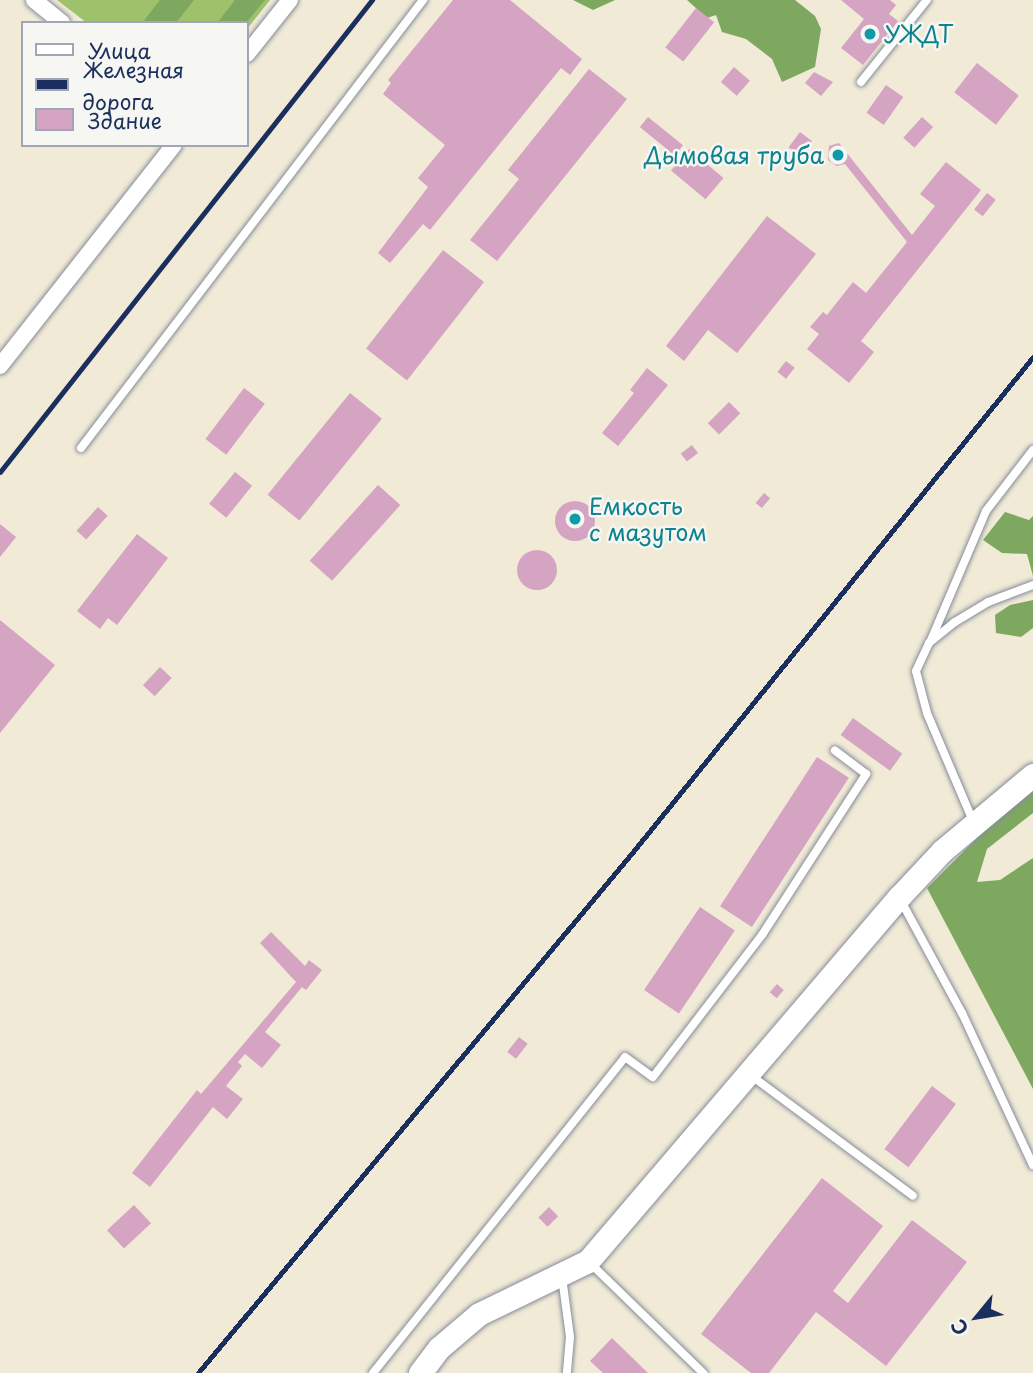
<!DOCTYPE html>
<html>
<head>
<meta charset="utf-8">
<style>
  body { margin:0 }
  #map { position:relative; width:1033px; height:1373px; overflow:hidden; background:#f0ead6; font-family:"Playpen Sans",sans-serif }
  div>[style] { position:absolute }
  .green>* { inset:0; background:#9ec26c }
  .forest>* { inset:0; background:#7ea860 }
  .building>* { inset:0; background:#d5a4c2; transform-origin:0 0 }
  .round { border-radius:50% }
  .roads { filter:drop-shadow(0 0 2px #868c9a) drop-shadow(0 0 2px #868c9a) }
  .lane>* { height:8px; margin:-4px; padding:0 4px; transform-origin:4px; border-radius:4px; background:#fff }
  .street>* { height:16px; margin:-8px; padding:0 8px; transform-origin:8px; border-radius:8px; background:#fff }
  .secondary>* { height:23px; margin:-11.5px; padding:0 11.5px; transform-origin:11.5px; border-radius:11.5px; background:#fff }
  .rail>* { height:4.5px; margin:-2.25px; padding:0 2.25px; transform-origin:2.25px; border-radius:2.25px; background:#1b2f5e }
  .dots>* { width:19px; height:19px; translate:-50% -50%; box-sizing:border-box; border:4px solid #f6f6f2; border-radius:50% }
  span { translate:-50% -50%; white-space:nowrap; text-align:center; line-height:1.15; -webkit-text-stroke:5px #f6f6f2; paint-order:stroke }
  .culture-label { font-size:23px; color:#0d838f }
  .left { translate:0 -50%; text-align:left }
  .right { translate:-100% -50%; text-align:right }
  .legend { position:absolute; left:21px; top:21px; width:228px; height:126px; box-sizing:border-box; background:#f6f6f2; border:2px solid #9ea6b7; margin:0; padding:9px 12px; list-style:none; font-size:21px; color:#1b2f5e }
  .legend li { display:flex; align-items:center; gap:14px; height:35px }
  .legend b { width:35px; border:2px solid #9ea6b7 }
  .north { position:absolute; left:942px; top:1282px; width:70px; height:70px; -webkit-text-stroke:5px #f6f6f2; paint-order:stroke; rotate:240deg; font-size:19px; font-weight:700; line-height:28px; text-align:center; color:#1b2f5e }
  .north::after { content:''; display:block; margin:auto; width:24px; height:32px; background:#1b2f5e; clip-path:polygon(50% 0,100% 100%,50% 72%,0 100%) }
</style>
</head>
<body>
<div id="map">
  <div class="green">
    <div style="clip-path:polygon(57px 0,270px 0,247px 29px,247px 23px,87px 23px)"></div>
  </div>
  <div class="forest">
    <div style="clip-path:polygon(160px 0,194px 0,176px 23px,142px 23px)"></div>
    <div style="clip-path:polygon(235px 0,265px 0,246px 23px,217px 23px)"></div>
    <div style="clip-path:polygon(573px 0,615px 0,593px 10px)"></div>
    <div style="clip-path:polygon(687px 0,795px 0,815px 16px,821px 29px,815px 67px,782px 82px,772px 59px,746px 39px,722px 32px,716px 15px,707px 18px)"></div>
    <div style="clip-path:polygon(1005px 512px,1029px 520px,1033px 516px,1033px 576px,1027px 554px,1002px 553px,983px 540px)"></div>
    <div style="clip-path:polygon(1033px 600px,1033px 628px,1021px 637px,996px 633px,995px 615px,1010px 605px)"></div>
    <div style="clip-path:polygon(1033px 790px,1033px 813px,987px 849px,977px 882px,1000px 880px,1033px 858px,1033px 1089px,927px 888px,1003px 812px)"></div>
  </div>
  <div class="building">
    <div style="clip-path:polygon(453px 0,510px 0,582px 59px,570px 75px,561px 68px,430px 230px,423px 224px,390px 263px,378px 253px,428px 187px,418px 178px,445px 145px,383px 94px,391px 83px,388px 80px)"></div>
    <div style="clip-path:polygon(841px 0,890px 0,896px 5px,889px 14px,898px 21px,863px 65px,841px 48px,864px 19px)"></div>
    <div style="left:696px;top:8px;width:23px;height:50px;rotate:38deg"></div>
    <div style="left:977px;top:63px;width:53px;height:37px;rotate:38deg"></div>
    <div style="left:734px;top:67px;width:21px;height:20px;rotate:41deg"></div>
    <div style="clip-path:polygon(589px 69px,627px 99px,497px 261px,470px 240px,519px 179px,508px 170px)"></div>
    <div style="clip-path:polygon(814px 72px,833px 82px,821px 96px,805px 83px)"></div>
    <div style="left:886px;top:85px;width:21px;height:34px;rotate:35deg"></div>
    <div style="left:648px;top:117px;width:45px;height:13px;rotate:39deg"></div>
    <div style="left:922px;top:117px;width:15px;height:28px;rotate:42deg"></div>
    <div style="left:800px;top:132px;width:15px;height:19px;rotate:37deg"></div>
    <div style="clip-path:polygon(839px 143px,912px 235px,935px 206px,920px 194px,946px 162px,981px 190px,861px 341px,874px 352px,849px 383px,807px 349px,819px 334px,810px 327px,823px 312px,827px 315px,853px 282px,866px 293px,907px 242px,845px 164px,837px 166px,828px 160px,829px 146px)"></div>
    <div style="left:689px;top:149px;width:45px;height:28px;rotate:40deg"></div>
    <div style="left:987px;top:193px;width:11px;height:21px;rotate:38deg"></div>
    <div style="clip-path:polygon(767px 216px,816px 254px,737px 353px,708px 330px,684px 361px,666px 346px)"></div>
    <div style="left:443px;top:250px;width:52px;height:125px;rotate:38deg"></div>
    <div style="left:786px;top:361px;width:11px;height:14px;rotate:38deg"></div>
    <div style="clip-path:polygon(647px 368px,668px 385px,618px 446px,602px 433px,634px 393px,630px 390px)"></div>
    <div style="left:244px;top:388px;width:26px;height:64px;rotate:37deg"></div>
    <div style="left:350px;top:393px;width:41px;height:131px;rotate:39deg"></div>
    <div style="left:729px;top:402px;width:16px;height:30px;rotate:45deg"></div>
    <div style="left:692px;top:445px;width:10px;height:14px;rotate:53deg"></div>
    <div style="left:235px;top:472px;width:22px;height:41px;rotate:39deg"></div>
    <div style="left:378px;top:485px;width:30px;height:102px;rotate:42deg"></div>
    <div style="left:764px;top:493px;width:8px;height:13px;rotate:40deg"></div>
    <div class="round" style="left:555px;top:501px;width:40px;height:40px"></div>
    <div style="left:98px;top:507px;width:13px;height:32px;rotate:42deg"></div>
    <div style="clip-path:polygon(0 524px,16px 537px,0 557px)"></div>
    <div style="clip-path:polygon(137px 534px,168px 558px,117px 625px,108px 618px,100px 629px,77px 611px)"></div>
    <div class="round" style="left:517px;top:550px;width:40px;height:40px"></div>
    <div style="clip-path:polygon(0 620px,55px 665px,0 733px)"></div>
    <div style="left:160px;top:667px;width:16px;height:25px;rotate:43deg"></div>
    <div style="left:853px;top:718px;width:61px;height:21px;rotate:36deg"></div>
    <div style="left:817px;top:757px;width:38px;height:178px;rotate:33deg"></div>
    <div style="left:700px;top:907px;width:42px;height:100px;rotate:34deg"></div>
    <div style="clip-path:polygon(271px 932px,305px 966px,309px 960px,322px 970px,306px 990px,302px 987px,265px 1032px,281px 1045px,262px 1068px,245px 1054px,238px 1062px,242px 1066px,226px 1086px,243px 1099px,227px 1119px,213px 1107px,150px 1187px,132px 1173px,197px 1090px,201px 1094px,296px 982px,260px 943px)"></div>
    <div style="left:777px;top:984px;width:9px;height:11px;rotate:41deg"></div>
    <div style="left:519px;top:1037px;width:11px;height:19px;rotate:38deg"></div>
    <div style="left:932px;top:1086px;width:30px;height:79px;rotate:37deg"></div>
    <div style="clip-path:polygon(822px 1178px,883px 1226px,833px 1291px,848px 1303px,912px 1220px,967px 1262px,886px 1366px,816px 1312px,769px 1373px,751px 1373px,701px 1334px)"></div>
    <div style="left:134px;top:1205px;width:25px;height:37px;rotate:47deg"></div>
    <div style="left:549px;top:1207px;width:13px;height:15px;rotate:45deg"></div>
    <div style="clip-path:polygon(612px 1338px,648px 1373px,603px 1373px,590px 1361px)"></div>
  </div>
  <div class="roads">
    <div class="lane">
      <div style="left:861px;top:82px;width:105px;rotate:-51.2deg"></div>
      <div style="left:81px;top:448px;width:564px;rotate:-52.64deg"></div>
      <div style="left:931px;top:640px;width:140px;rotate:-66.9deg"></div>
      <div style="left:986px;top:511px;width:77px;rotate:-52.4deg"></div>
      <div style="left:973px;top:821px;width:117px;rotate:-113.1deg"></div>
      <div style="left:927px;top:713px;width:43px;rotate:-104.7deg"></div>
      <div style="left:916px;top:671px;width:31px;rotate:-65deg"></div>
      <div style="left:929px;top:643px;width:33px;rotate:-39deg"></div>
      <div style="left:955px;top:622px;width:39px;rotate:-31deg"></div>
      <div style="left:988px;top:602px;width:48px;rotate:-20.7deg"></div>
      <div style="left:900px;top:899px;width:130px;rotate:61.5deg"></div>
      <div style="left:962px;top:1013px;width:168px;rotate:65deg"></div>
      <div style="left:749px;top:1074px;width:204px;rotate:36.6deg"></div>
      <div style="left:590px;top:1263px;width:158px;rotate:44.2deg"></div>
      <div style="left:562px;top:1277px;width:61px;rotate:82.4deg"></div>
      <div style="left:570px;top:1337px;width:36px;rotate:95deg"></div>
      <div style="left:373px;top:1373px;width:404px;rotate:-51.4deg"></div>
      <div style="left:625px;top:1057px;width:34px;rotate:36deg"></div>
      <div style="left:653px;top:1077px;width:179px;rotate:-52.5deg"></div>
      <div style="left:762px;top:935px;width:192px;rotate:-57.1deg"></div>
      <div style="left:866px;top:774px;width:39px;rotate:-143deg"></div>
    </div>
    <div class="street">
      <div style="left:34px;top:0;width:36px;rotate:39deg"></div>
      <div style="left:247px;top:54px;width:69px;rotate:-51.5deg"></div>
      <div style="left:0;top:366px;width:281px;rotate:-51.8deg"></div>
    </div>
    <div class="secondary">
      <div style="left:420px;top:1373px;width:31px;rotate:-53deg"></div>
      <div style="left:439px;top:1348px;width:52px;rotate:-40.4deg"></div>
      <div style="left:479px;top:1314px;width:121px;rotate:-25.9deg"></div>
      <div style="left:588px;top:1261px;width:479px;rotate:-49.5deg"></div>
      <div style="left:899px;top:897px;width:63px;rotate:-46.9deg"></div>
      <div style="left:942px;top:851px;width:119px;rotate:-39.9deg"></div>
    </div>
  </div>
  <div class="rail">
    <div style="left:0;top:472px;width:601px;rotate:-51.76deg"></div>
    <div style="left:198px;top:1373px;width:677px;rotate:-50.15deg"></div>
    <div style="left:632px;top:853px;width:638px;rotate:-51.05deg"></div>
  </div>
  <div class="dots">
    <div style="left:870px;top:34px;background:#0f9aa8"></div>
    <div style="left:838px;top:155px;background:#0f9aa8"></div>
    <div style="left:575px;top:519px;background:#0f9aa8"></div>
  </div>
  <div class="culture-label">
    <span class="left" style="left:884px;top:34px">УЖДТ</span>
    <span class="right" style="left:824px;top:155px">Дымовая труба</span>
    <span class="left" style="left:589px;top:519px">Емкость<br>с мазутом</span>
  </div>
  <ul class="legend">
  <li><b style="height:9px;background:#fff"></b>Улица</li>
  <li><b style="height:9px;background:#1b2f5e"></b>Железная дорога</li>
  <li><b style="height:19px;background:#d5a4c2"></b>Здание</li>
  </ul>
  <div class="north">С</div>
</div>
</body>
</html>
